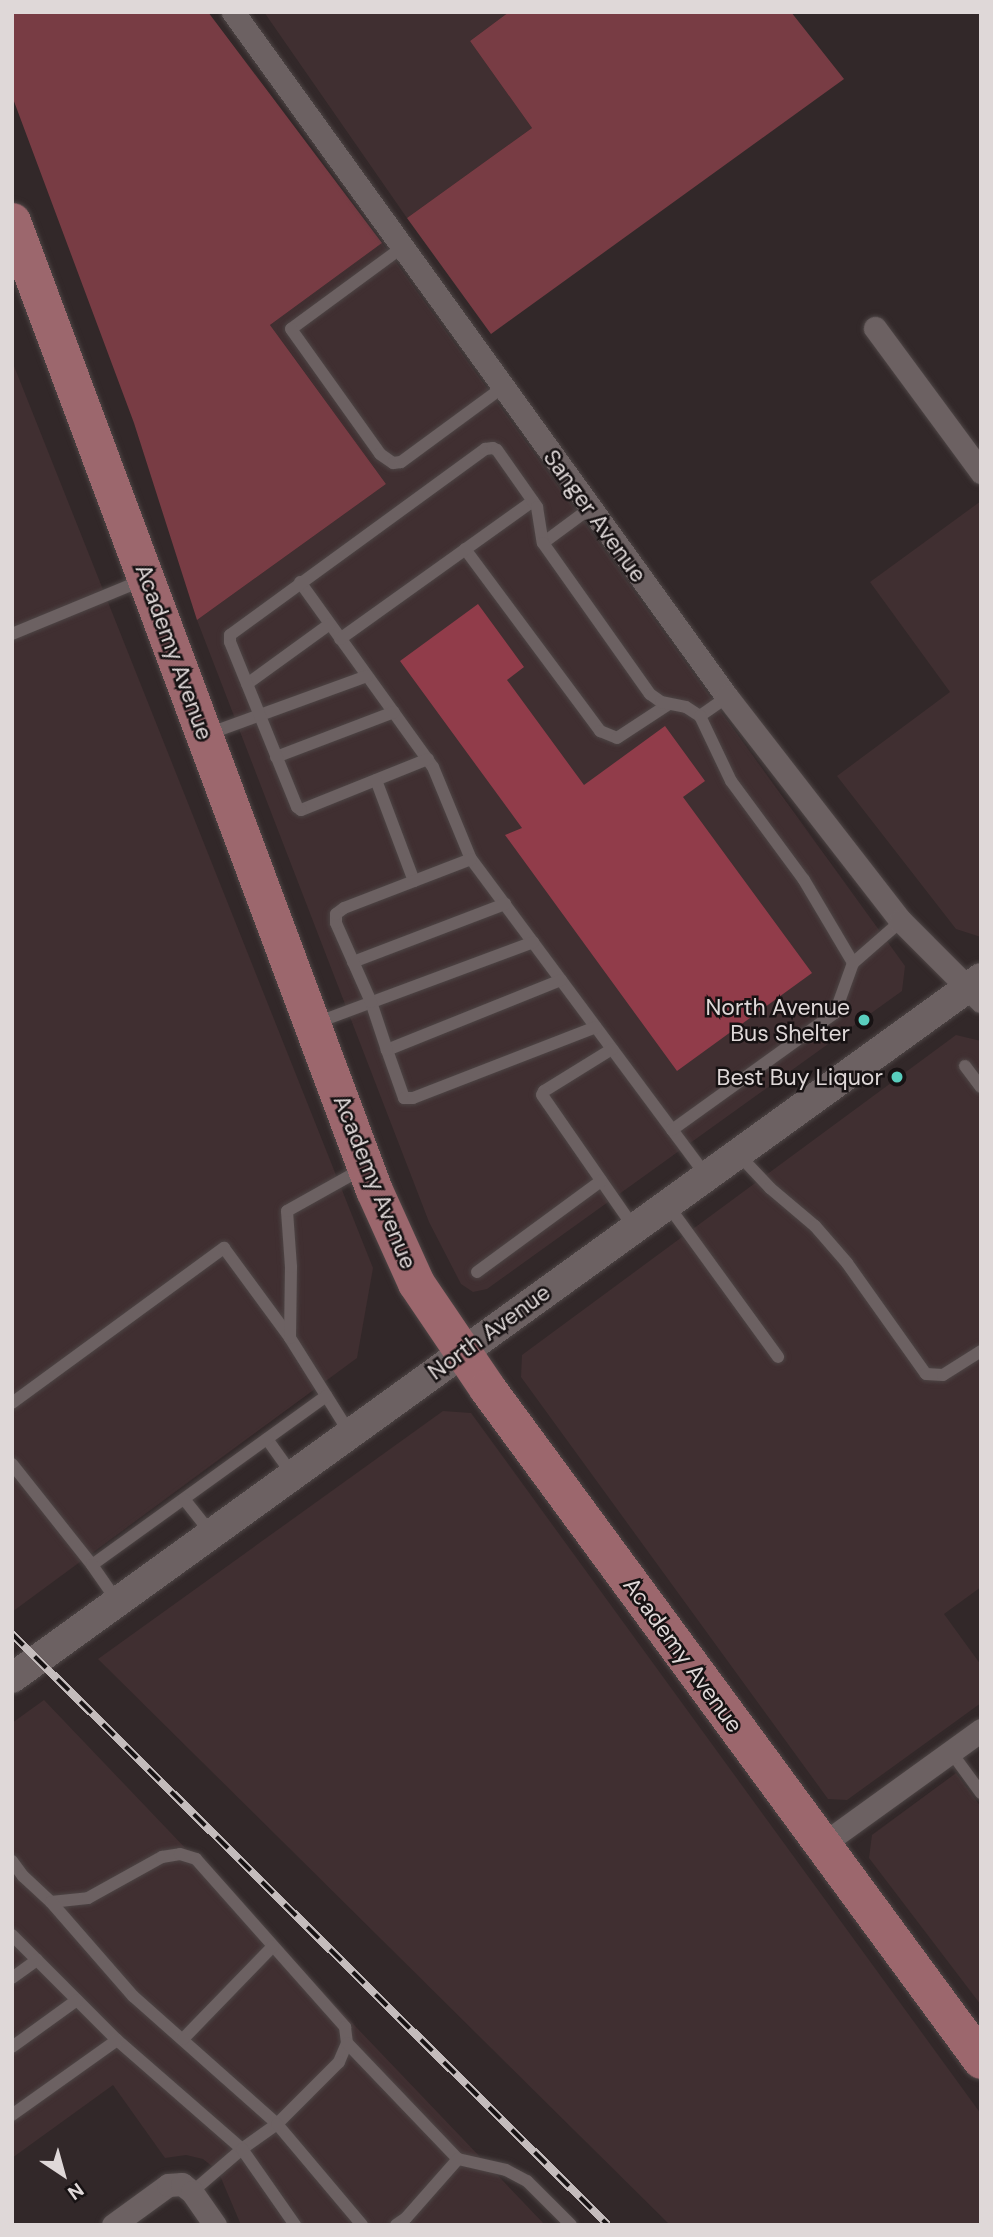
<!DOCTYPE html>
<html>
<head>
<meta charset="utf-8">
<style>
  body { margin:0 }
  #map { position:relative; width:993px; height:2237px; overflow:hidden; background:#322829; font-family:"DM Sans",sans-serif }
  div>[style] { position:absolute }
  .built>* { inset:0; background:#402f31 }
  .green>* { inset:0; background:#783c44 }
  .building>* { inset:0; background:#913c4a }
  .roads { filter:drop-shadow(0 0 2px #4d4545) drop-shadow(0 0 2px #4d4545) }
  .service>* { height:12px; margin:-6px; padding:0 6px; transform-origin:6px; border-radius:6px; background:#6c6162 }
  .minor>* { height:23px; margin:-11.5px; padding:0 11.5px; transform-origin:11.5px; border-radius:11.5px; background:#6c6162 }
  .tertiary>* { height:30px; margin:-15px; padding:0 15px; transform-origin:15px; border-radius:15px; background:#6c6162 }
  .primary>* { height:37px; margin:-18.5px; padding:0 18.5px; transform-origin:18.5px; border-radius:18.5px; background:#9c676d }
  .rail>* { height:8px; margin-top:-4px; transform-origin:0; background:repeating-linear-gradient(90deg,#171213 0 16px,#c4bcbc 0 32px); box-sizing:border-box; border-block:2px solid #c4bcbc }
  .dots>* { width:19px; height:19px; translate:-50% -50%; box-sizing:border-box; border:4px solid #171213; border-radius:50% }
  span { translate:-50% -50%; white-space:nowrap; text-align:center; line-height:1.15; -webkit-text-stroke:5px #171213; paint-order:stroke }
  .street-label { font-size:23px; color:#dfd8d8 }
  .poi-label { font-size:23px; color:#dfd8d8 }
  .right { translate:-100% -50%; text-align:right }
  .frame { position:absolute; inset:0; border:14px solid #dfd8d8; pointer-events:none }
  .north { position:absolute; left:28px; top:2139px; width:70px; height:70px; -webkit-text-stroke:5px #171213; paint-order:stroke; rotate:144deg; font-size:19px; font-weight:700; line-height:28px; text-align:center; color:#dfd8d8 }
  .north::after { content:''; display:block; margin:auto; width:24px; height:32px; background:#dfd8d8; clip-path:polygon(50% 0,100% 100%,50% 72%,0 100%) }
</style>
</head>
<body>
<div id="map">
  <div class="built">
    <div style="clip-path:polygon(264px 12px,509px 12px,470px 41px,532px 128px,407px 218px)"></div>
    <div style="clip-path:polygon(382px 243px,905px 966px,902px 991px,487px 1289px,473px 1292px,461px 1284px,429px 1222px,197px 620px,386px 484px,270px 325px)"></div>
    <div style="clip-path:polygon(12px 361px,373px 1268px,357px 1358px,12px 1612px)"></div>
    <div style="clip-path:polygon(981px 501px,981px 937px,956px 929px,837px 776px,950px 692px,870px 582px)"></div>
    <div style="clip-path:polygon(956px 1035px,981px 1041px,981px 1587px,944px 1614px,981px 1665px,981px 1703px,847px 1800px,828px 1799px,521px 1377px,522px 1355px)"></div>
    <div style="clip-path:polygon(443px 1411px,471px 1413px,981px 2114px,981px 2225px,670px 2225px,98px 1659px)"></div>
    <div style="clip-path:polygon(44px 1700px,545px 2225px,241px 2225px,218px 2171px,203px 2159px,186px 2155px,165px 2158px,113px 2085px,12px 2158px,12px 1723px)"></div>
    <div style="clip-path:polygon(956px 1773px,981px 1807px,981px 2005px,869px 1858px,872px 1835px)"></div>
  </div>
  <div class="green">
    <div style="clip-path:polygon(12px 12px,208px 12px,382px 243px,270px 325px,386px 484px,197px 620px,134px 423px,12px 96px)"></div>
    <div style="clip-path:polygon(509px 12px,791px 12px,844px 79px,491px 334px,407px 218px,532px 128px,470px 41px)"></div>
  </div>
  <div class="building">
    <div style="clip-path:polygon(478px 604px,524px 667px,507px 680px,584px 785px,665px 726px,705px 781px,683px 797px,812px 973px,677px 1071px,505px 835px,522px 828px,400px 661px)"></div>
  </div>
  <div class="roads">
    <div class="service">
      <div style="left:404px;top:246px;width:140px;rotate:143.7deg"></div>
      <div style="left:291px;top:329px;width:153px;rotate:54.5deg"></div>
      <div style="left:380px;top:454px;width:16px;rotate:35deg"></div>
      <div style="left:393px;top:463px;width:8px;rotate:-7deg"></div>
      <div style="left:401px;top:462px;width:127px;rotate:-36.3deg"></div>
      <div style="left:543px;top:543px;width:57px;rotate:-36.5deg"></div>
      <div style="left:465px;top:549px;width:227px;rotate:53.4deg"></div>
      <div style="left:600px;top:731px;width:18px;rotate:22deg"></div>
      <div style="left:617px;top:738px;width:62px;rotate:-33.2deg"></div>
      <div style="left:300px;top:582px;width:228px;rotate:54.3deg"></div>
      <div style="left:433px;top:767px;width:100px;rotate:67.6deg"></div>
      <div style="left:471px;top:859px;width:395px;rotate:53.4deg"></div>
      <div style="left:12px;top:634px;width:142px;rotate:-22.4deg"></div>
      <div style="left:340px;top:639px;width:237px;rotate:-35.6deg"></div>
      <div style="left:247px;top:684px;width:102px;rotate:-35.9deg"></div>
      <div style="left:700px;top:716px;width:33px;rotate:-35deg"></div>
      <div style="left:208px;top:734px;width:169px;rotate:-20deg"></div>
      <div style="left:276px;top:757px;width:126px;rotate:-20.9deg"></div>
      <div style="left:428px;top:759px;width:137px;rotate:158.1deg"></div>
      <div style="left:301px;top:810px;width:5px;rotate:-143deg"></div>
      <div style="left:297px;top:807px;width:178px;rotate:-112.1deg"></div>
      <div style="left:230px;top:642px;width:7px;rotate:-90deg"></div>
      <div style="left:230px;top:635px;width:316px;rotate:-36.1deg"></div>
      <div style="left:485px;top:449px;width:8px;rotate:-7deg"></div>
      <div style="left:493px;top:448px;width:4px;rotate:27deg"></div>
      <div style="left:497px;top:450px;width:70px;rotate:54.9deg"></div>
      <div style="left:537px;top:507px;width:36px;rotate:81deg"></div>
      <div style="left:543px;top:543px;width:185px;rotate:54.7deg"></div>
      <div style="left:650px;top:694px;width:14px;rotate:36deg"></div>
      <div style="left:661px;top:702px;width:25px;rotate:11deg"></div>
      <div style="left:686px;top:707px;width:17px;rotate:33deg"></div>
      <div style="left:700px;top:716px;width:72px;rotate:64.5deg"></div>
      <div style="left:731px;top:781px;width:123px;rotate:53.6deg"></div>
      <div style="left:804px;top:880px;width:96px;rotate:59.4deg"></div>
      <div style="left:376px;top:780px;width:108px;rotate:69.4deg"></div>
      <div style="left:353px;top:962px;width:163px;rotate:-20.9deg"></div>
      <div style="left:561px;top:980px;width:188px;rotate:158.1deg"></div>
      <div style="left:387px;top:1050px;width:51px;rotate:70.5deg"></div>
      <div style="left:404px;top:1098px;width:9px"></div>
      <div style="left:413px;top:1098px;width:196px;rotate:-21.2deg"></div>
      <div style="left:313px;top:1024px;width:235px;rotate:-20.4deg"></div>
      <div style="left:612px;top:1049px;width:80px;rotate:148.3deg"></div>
      <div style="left:544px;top:1091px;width:4px;rotate:117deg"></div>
      <div style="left:542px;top:1095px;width:162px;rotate:55.3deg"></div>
      <div style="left:387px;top:1050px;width:51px;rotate:-108.4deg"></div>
      <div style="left:371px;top:1002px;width:86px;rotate:-113.9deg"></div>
      <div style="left:336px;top:923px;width:9px;rotate:-90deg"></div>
      <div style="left:336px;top:914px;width:10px;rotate:-37deg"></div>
      <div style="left:344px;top:908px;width:136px;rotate:-21.1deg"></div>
      <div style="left:965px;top:1066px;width:26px;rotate:53deg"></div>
      <div style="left:672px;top:1130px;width:201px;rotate:-35.7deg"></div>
      <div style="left:835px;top:1013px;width:53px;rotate:-70.2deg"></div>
      <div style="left:853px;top:963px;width:64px;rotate:-41.2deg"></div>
      <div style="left:738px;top:1154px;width:47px;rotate:46.7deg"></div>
      <div style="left:770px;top:1188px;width:59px;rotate:40.2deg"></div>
      <div style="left:815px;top:1226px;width:49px;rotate:49.1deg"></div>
      <div style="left:847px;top:1263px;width:136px;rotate:54.6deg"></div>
      <div style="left:926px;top:1374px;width:17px;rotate:3deg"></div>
      <div style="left:943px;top:1375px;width:45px;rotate:-32.3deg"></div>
      <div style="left:667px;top:1204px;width:189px;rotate:54deg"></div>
      <div style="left:477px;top:1272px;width:154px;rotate:-36.3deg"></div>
      <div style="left:12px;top:1403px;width:263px;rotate:-36.2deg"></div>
      <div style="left:224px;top:1248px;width:112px;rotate:53.7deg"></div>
      <div style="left:349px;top:1432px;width:111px;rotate:-122.1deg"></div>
      <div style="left:290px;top:1338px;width:71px;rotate:-89.2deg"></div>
      <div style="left:291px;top:1267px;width:56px;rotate:-94.1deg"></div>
      <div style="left:287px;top:1211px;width:86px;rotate:-29.2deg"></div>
      <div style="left:267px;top:1439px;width:43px;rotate:54.5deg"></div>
      <div style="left:12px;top:1464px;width:129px;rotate:51.6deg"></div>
      <div style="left:92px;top:1565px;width:289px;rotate:-35.8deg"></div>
      <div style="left:184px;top:1499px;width:43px;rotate:51.5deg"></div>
      <div style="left:92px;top:1565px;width:44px;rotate:55.2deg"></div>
      <div style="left:951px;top:1752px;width:51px;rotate:53.8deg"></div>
      <div style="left:12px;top:1861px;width:19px;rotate:54deg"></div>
      <div style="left:23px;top:1876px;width:38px;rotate:43deg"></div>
      <div style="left:51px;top:1902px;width:37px;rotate:-6deg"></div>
      <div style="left:88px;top:1898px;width:85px;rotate:-29deg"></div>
      <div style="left:162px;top:1857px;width:18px;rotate:-9deg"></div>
      <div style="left:180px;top:1854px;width:17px;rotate:17deg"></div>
      <div style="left:196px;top:1859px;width:225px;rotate:48.4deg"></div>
      <div style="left:345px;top:2027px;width:16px;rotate:83deg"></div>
      <div style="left:347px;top:2043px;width:21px;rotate:113deg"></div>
      <div style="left:339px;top:2062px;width:88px;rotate:135deg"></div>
      <div style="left:277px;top:2124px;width:43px;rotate:144.5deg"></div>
      <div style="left:242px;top:2149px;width:66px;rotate:139.3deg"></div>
      <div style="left:51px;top:1902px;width:125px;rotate:48.9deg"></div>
      <div style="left:133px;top:1996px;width:193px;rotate:41.6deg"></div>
      <div style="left:277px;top:2124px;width:132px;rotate:49.9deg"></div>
      <div style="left:12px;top:1935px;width:148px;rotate:45deg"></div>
      <div style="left:117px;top:2040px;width:166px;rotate:41.1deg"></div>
      <div style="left:242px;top:2149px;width:93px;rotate:55.1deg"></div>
      <div style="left:12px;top:1978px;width:31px;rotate:-36deg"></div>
      <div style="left:183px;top:2039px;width:129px;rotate:-45.9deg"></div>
      <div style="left:347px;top:2043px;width:161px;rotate:46.3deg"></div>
      <div style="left:458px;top:2159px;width:49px;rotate:12.9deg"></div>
      <div style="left:506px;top:2170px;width:24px;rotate:28deg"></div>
      <div style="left:527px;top:2181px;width:62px;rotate:45deg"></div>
      <div style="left:12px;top:2047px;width:80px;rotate:-35.9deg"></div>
      <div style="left:12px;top:2115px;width:129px;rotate:-35.5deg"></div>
      <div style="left:396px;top:2225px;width:12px;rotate:-35deg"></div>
      <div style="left:406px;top:2218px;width:79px;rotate:-48.6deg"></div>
    </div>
    <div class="minor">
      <div style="left:233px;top:12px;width:845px;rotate:54.2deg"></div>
      <div style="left:727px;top:697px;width:284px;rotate:52.2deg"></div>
      <div style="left:901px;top:921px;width:113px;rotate:45deg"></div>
      <div style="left:875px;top:328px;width:179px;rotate:53.6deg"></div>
      <div style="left:823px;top:1844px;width:195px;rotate:-35.8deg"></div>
      <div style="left:113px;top:2225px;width:68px;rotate:-36deg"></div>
      <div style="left:168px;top:2185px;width:14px;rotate:-4deg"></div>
      <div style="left:182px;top:2184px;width:13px;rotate:39deg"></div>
      <div style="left:192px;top:2192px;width:40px;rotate:55.1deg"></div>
    </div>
    <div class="tertiary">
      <div style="left:12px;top:1678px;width:1195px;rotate:-35.84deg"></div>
    </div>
    <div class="primary">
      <div style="left:12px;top:221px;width:1034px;rotate:69.52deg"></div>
      <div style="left:374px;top:1190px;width:102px;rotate:65.7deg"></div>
      <div style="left:416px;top:1283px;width:127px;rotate:55.9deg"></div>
      <div style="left:487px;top:1388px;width:834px;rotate:53.68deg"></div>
    </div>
  </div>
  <div class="rail">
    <div style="left:12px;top:1634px;width:839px;rotate:44.76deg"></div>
  </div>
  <div class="dots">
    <div style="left:864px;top:1020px;background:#59cebe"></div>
    <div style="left:897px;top:1077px;background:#59cebe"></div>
  </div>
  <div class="street-label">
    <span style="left:595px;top:516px;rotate:54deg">Sanger Avenue</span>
    <span style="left:174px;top:652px;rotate:70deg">Academy Avenue</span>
    <span style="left:375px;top:1182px;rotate:68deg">Academy Avenue</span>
    <span style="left:489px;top:1332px;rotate:-36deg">North Avenue</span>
    <span style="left:683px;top:1655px;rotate:54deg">Academy Avenue</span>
  </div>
  <div class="poi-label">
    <span class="right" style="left:850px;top:1020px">North Avenue<br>Bus Shelter</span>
    <span class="right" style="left:883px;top:1077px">Best Buy Liquor</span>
  </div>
  <div class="frame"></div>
  <div class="north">N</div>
</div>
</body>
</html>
